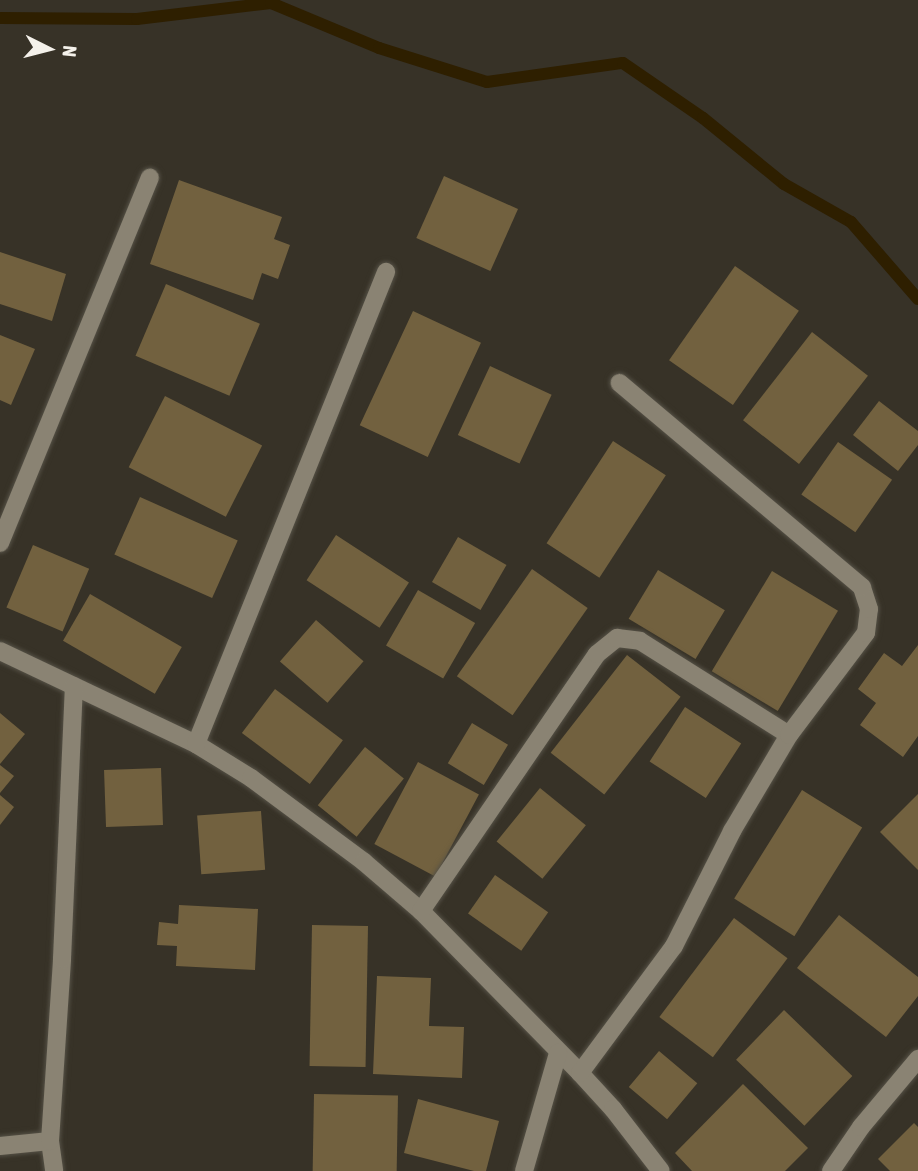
<!DOCTYPE html>
<html>
<head>
<meta charset="utf-8">
<style>
  body { margin:0 }
  #map { position:relative; width:918px; height:1171px; overflow:hidden; background:#373227; font-family:"Asap Condensed",sans-serif }
  div>[style] { position:absolute }
  .stream>* { height:12px; margin:-6px; padding:0 6px; transform-origin:6px; border-radius:6px; background:#2e1f00 }
  .building>* { inset:0; background:#72613f; transform-origin:0 0 }
  .roads { filter:drop-shadow(0 0 2px #555146) drop-shadow(0 0 2px #555146) }
  .minor>* { height:18px; margin:-9px; padding:0 9px; transform-origin:9px; border-radius:9px; background:#8a8373 }
  span { translate:-50% -50%; white-space:nowrap; text-align:center; line-height:1.15; -webkit-text-stroke:5px #373227; paint-order:stroke }
  .north { position:absolute; left:14px; top:14px; width:70px; height:70px; -webkit-text-stroke:5px #373227; paint-order:stroke; rotate:96deg; font-size:19px; font-weight:700; line-height:28px; text-align:center; color:#f4f1ea }
  .north::after { content:''; display:block; margin:auto; width:24px; height:32px; background:#f4f1ea; clip-path:polygon(50% 0,100% 100%,50% 72%,0 100%) }
</style>
</head>
<body>
<div id="map">
  <div class="stream">
    <div style="left:0;top:18px;width:137px;rotate:0.4deg"></div>
    <div style="left:137px;top:19px;width:135px;rotate:-6.8deg"></div>
    <div style="left:271px;top:3px;width:117px;rotate:22.6deg"></div>
    <div style="left:379px;top:48px;width:113px;rotate:17.5deg"></div>
    <div style="left:487px;top:82px;width:137px;rotate:-8deg"></div>
    <div style="left:623px;top:63px;width:97px;rotate:34.5deg"></div>
    <div style="left:703px;top:118px;width:104px;rotate:39.2deg"></div>
    <div style="left:784px;top:184px;width:77px;rotate:29.6deg"></div>
    <div style="left:851px;top:222px;width:102px;rotate:49deg"></div>
  </div>
  <div class="building">
    <div style="left:444px;top:176px;width:81px;height:68px;rotate:24deg"></div>
    <div style="clip-path:polygon(179px 180px,282px 217px,274px 239px,290px 245px,278px 279px,262px 273px,253px 300px,150px 264px)"></div>
    <div style="clip-path:polygon(0 252px,66px 274px,52px 321px,0 304px)"></div>
    <div style="left:735px;top:266px;width:78px;height:115px;rotate:35deg"></div>
    <div style="left:166px;top:284px;width:102px;height:78px;rotate:23deg"></div>
    <div style="left:413px;top:311px;width:75px;height:126px;rotate:25deg"></div>
    <div style="left:812px;top:332px;width:71px;height:112px;rotate:38deg"></div>
    <div style="clip-path:polygon(0 335px,35px 349px,11px 405px,0 400px)"></div>
    <div style="left:490px;top:366px;width:68px;height:76px;rotate:25deg"></div>
    <div style="left:165px;top:396px;width:109px;height:80px;rotate:27deg"></div>
    <div style="clip-path:polygon(879px 401px,918px 431px,918px 445px,898px 471px,853px 435px)"></div>
    <div style="left:613px;top:441px;width:63px;height:122px;rotate:33deg"></div>
    <div style="left:838px;top:442px;width:66px;height:64px;rotate:35deg"></div>
    <div style="left:140px;top:497px;width:107px;height:63px;rotate:24deg"></div>
    <div style="left:336px;top:535px;width:87px;height:54px;rotate:33deg"></div>
    <div style="left:458px;top:537px;width:56px;height:52px;rotate:30deg"></div>
    <div style="left:33px;top:545px;width:61px;height:68px;rotate:23deg"></div>
    <div style="left:532px;top:569px;width:68px;height:131px;rotate:35deg"></div>
    <div style="left:658px;top:570px;width:78px;height:57px;rotate:31deg"></div>
    <div style="left:772px;top:571px;width:77px;height:117px;rotate:31deg"></div>
    <div style="left:418px;top:590px;width:66px;height:64px;rotate:30deg"></div>
    <div style="left:90px;top:594px;width:106px;height:54px;rotate:30deg"></div>
    <div style="left:316px;top:620px;width:63px;height:55px;rotate:41deg"></div>
    <div style="clip-path:polygon(918px 645px,918px 736px,903px 757px,860px 725px,876px 703px,858px 689px,884px 653px,902px 666px)"></div>
    <div style="left:627px;top:655px;width:68px;height:124px;rotate:38deg"></div>
    <div style="left:275px;top:689px;width:85px;height:55px;rotate:37deg"></div>
    <div style="left:685px;top:707px;width:67px;height:65px;rotate:33deg"></div>
    <div style="clip-path:polygon(0 713px,25px 734px,0 764px)"></div>
    <div style="left:472px;top:723px;width:42px;height:47px;rotate:31deg"></div>
    <div style="left:365px;top:747px;width:50px;height:75px;rotate:39deg"></div>
    <div style="left:418px;top:762px;width:69px;height:93px;rotate:28deg"></div>
    <div style="clip-path:polygon(0 765px,14px 776px,0 793px)"></div>
    <div style="left:161px;top:768px;width:57px;height:57px;rotate:88deg"></div>
    <div style="left:540px;top:788px;width:59px;height:69px;rotate:39deg"></div>
    <div style="left:802px;top:790px;width:71px;height:128px;rotate:32deg"></div>
    <div style="clip-path:polygon(918px 794px,918px 870px,880px 832px)"></div>
    <div style="clip-path:polygon(0 795px,14px 807px,0 825px)"></div>
    <div style="left:261px;top:811px;width:59px;height:64px;rotate:86deg"></div>
    <div style="left:495px;top:875px;width:65px;height:47px;rotate:35deg"></div>
    <div style="clip-path:polygon(179px 905px,258px 909px,255px 970px,176px 966px,177px 946px,157px 945px,159px 922px,178px 924px)"></div>
    <div style="clip-path:polygon(839px 915px,918px 977px,918px 996px,886px 1037px,797px 968px)"></div>
    <div style="left:734px;top:918px;width:67px;height:124px;rotate:37deg"></div>
    <div style="left:312px;top:925px;width:56px;height:141px;rotate:1deg"></div>
    <div style="clip-path:polygon(377px 976px,431px 978px,429px 1026px,464px 1027px,462px 1078px,373px 1074px)"></div>
    <div style="left:784px;top:1010px;width:95px;height:69px;rotate:44deg"></div>
    <div style="left:659px;top:1051px;width:50px;height:47px;rotate:40deg"></div>
    <div style="clip-path:polygon(743px 1084px,808px 1148px,785px 1171px,692px 1171px,675px 1153px)"></div>
    <div style="left:314px;top:1094px;width:84px;height:77px;rotate:1deg"></div>
    <div style="clip-path:polygon(418px 1099px,499px 1121px,486px 1171px,474px 1171px,404px 1153px)"></div>
    <div style="clip-path:polygon(914px 1123px,918px 1127px,918px 1171px,890px 1171px,878px 1159px)"></div>
  </div>
  <div class="roads">
    <div class="minor">
      <div style="left:0;top:543px;width:395px;rotate:-67.7deg"></div>
      <div style="left:0;top:651px;width:217px;rotate:25.4deg"></div>
      <div style="left:196px;top:744px;width:65px;rotate:31.7deg"></div>
      <div style="left:251px;top:778px;width:141px;rotate:36.6deg"></div>
      <div style="left:364px;top:862px;width:75px;rotate:40.7deg"></div>
      <div style="left:421px;top:911px;width:227px;rotate:45.5deg"></div>
      <div style="left:580px;top:1073px;width:49px;rotate:47.5deg"></div>
      <div style="left:613px;top:1109px;width:78px;rotate:52.3deg"></div>
      <div style="left:196px;top:744px;width:509px;rotate:-68.07deg"></div>
      <div style="left:421px;top:911px;width:311px;rotate:-55.6deg"></div>
      <div style="left:597px;top:654px;width:26px;rotate:-39deg"></div>
      <div style="left:617px;top:638px;width:23px;rotate:7deg"></div>
      <div style="left:640px;top:641px;width:176px;rotate:32.2deg"></div>
      <div style="left:580px;top:1073px;width:158px;rotate:-53.5deg"></div>
      <div style="left:674px;top:946px;width:129px;rotate:-63.2deg"></div>
      <div style="left:732px;top:831px;width:112px;rotate:-59.3deg"></div>
      <div style="left:789px;top:735px;width:128px;rotate:-53deg"></div>
      <div style="left:866px;top:633px;width:24px;rotate:-83deg"></div>
      <div style="left:869px;top:609px;width:23px;rotate:-108deg"></div>
      <div style="left:862px;top:587px;width:317px;rotate:-139.9deg"></div>
      <div style="left:50px;top:1141px;width:30px;rotate:82deg"></div>
      <div style="left:0;top:1146px;width:50px;rotate:-5.7deg"></div>
      <div style="left:50px;top:1141px;width:182px;rotate:-86.2deg"></div>
      <div style="left:62px;top:959px;width:273px;rotate:-87.5deg"></div>
      <div style="left:524px;top:1171px;width:123px;rotate:-73.9deg"></div>
      <div style="left:831px;top:1171px;width:53px;rotate:-55.7deg"></div>
      <div style="left:861px;top:1127px;width:89px;rotate:-50deg"></div>
    </div>
  </div>
  <div class="north">N</div>
</div>
</body>
</html>
